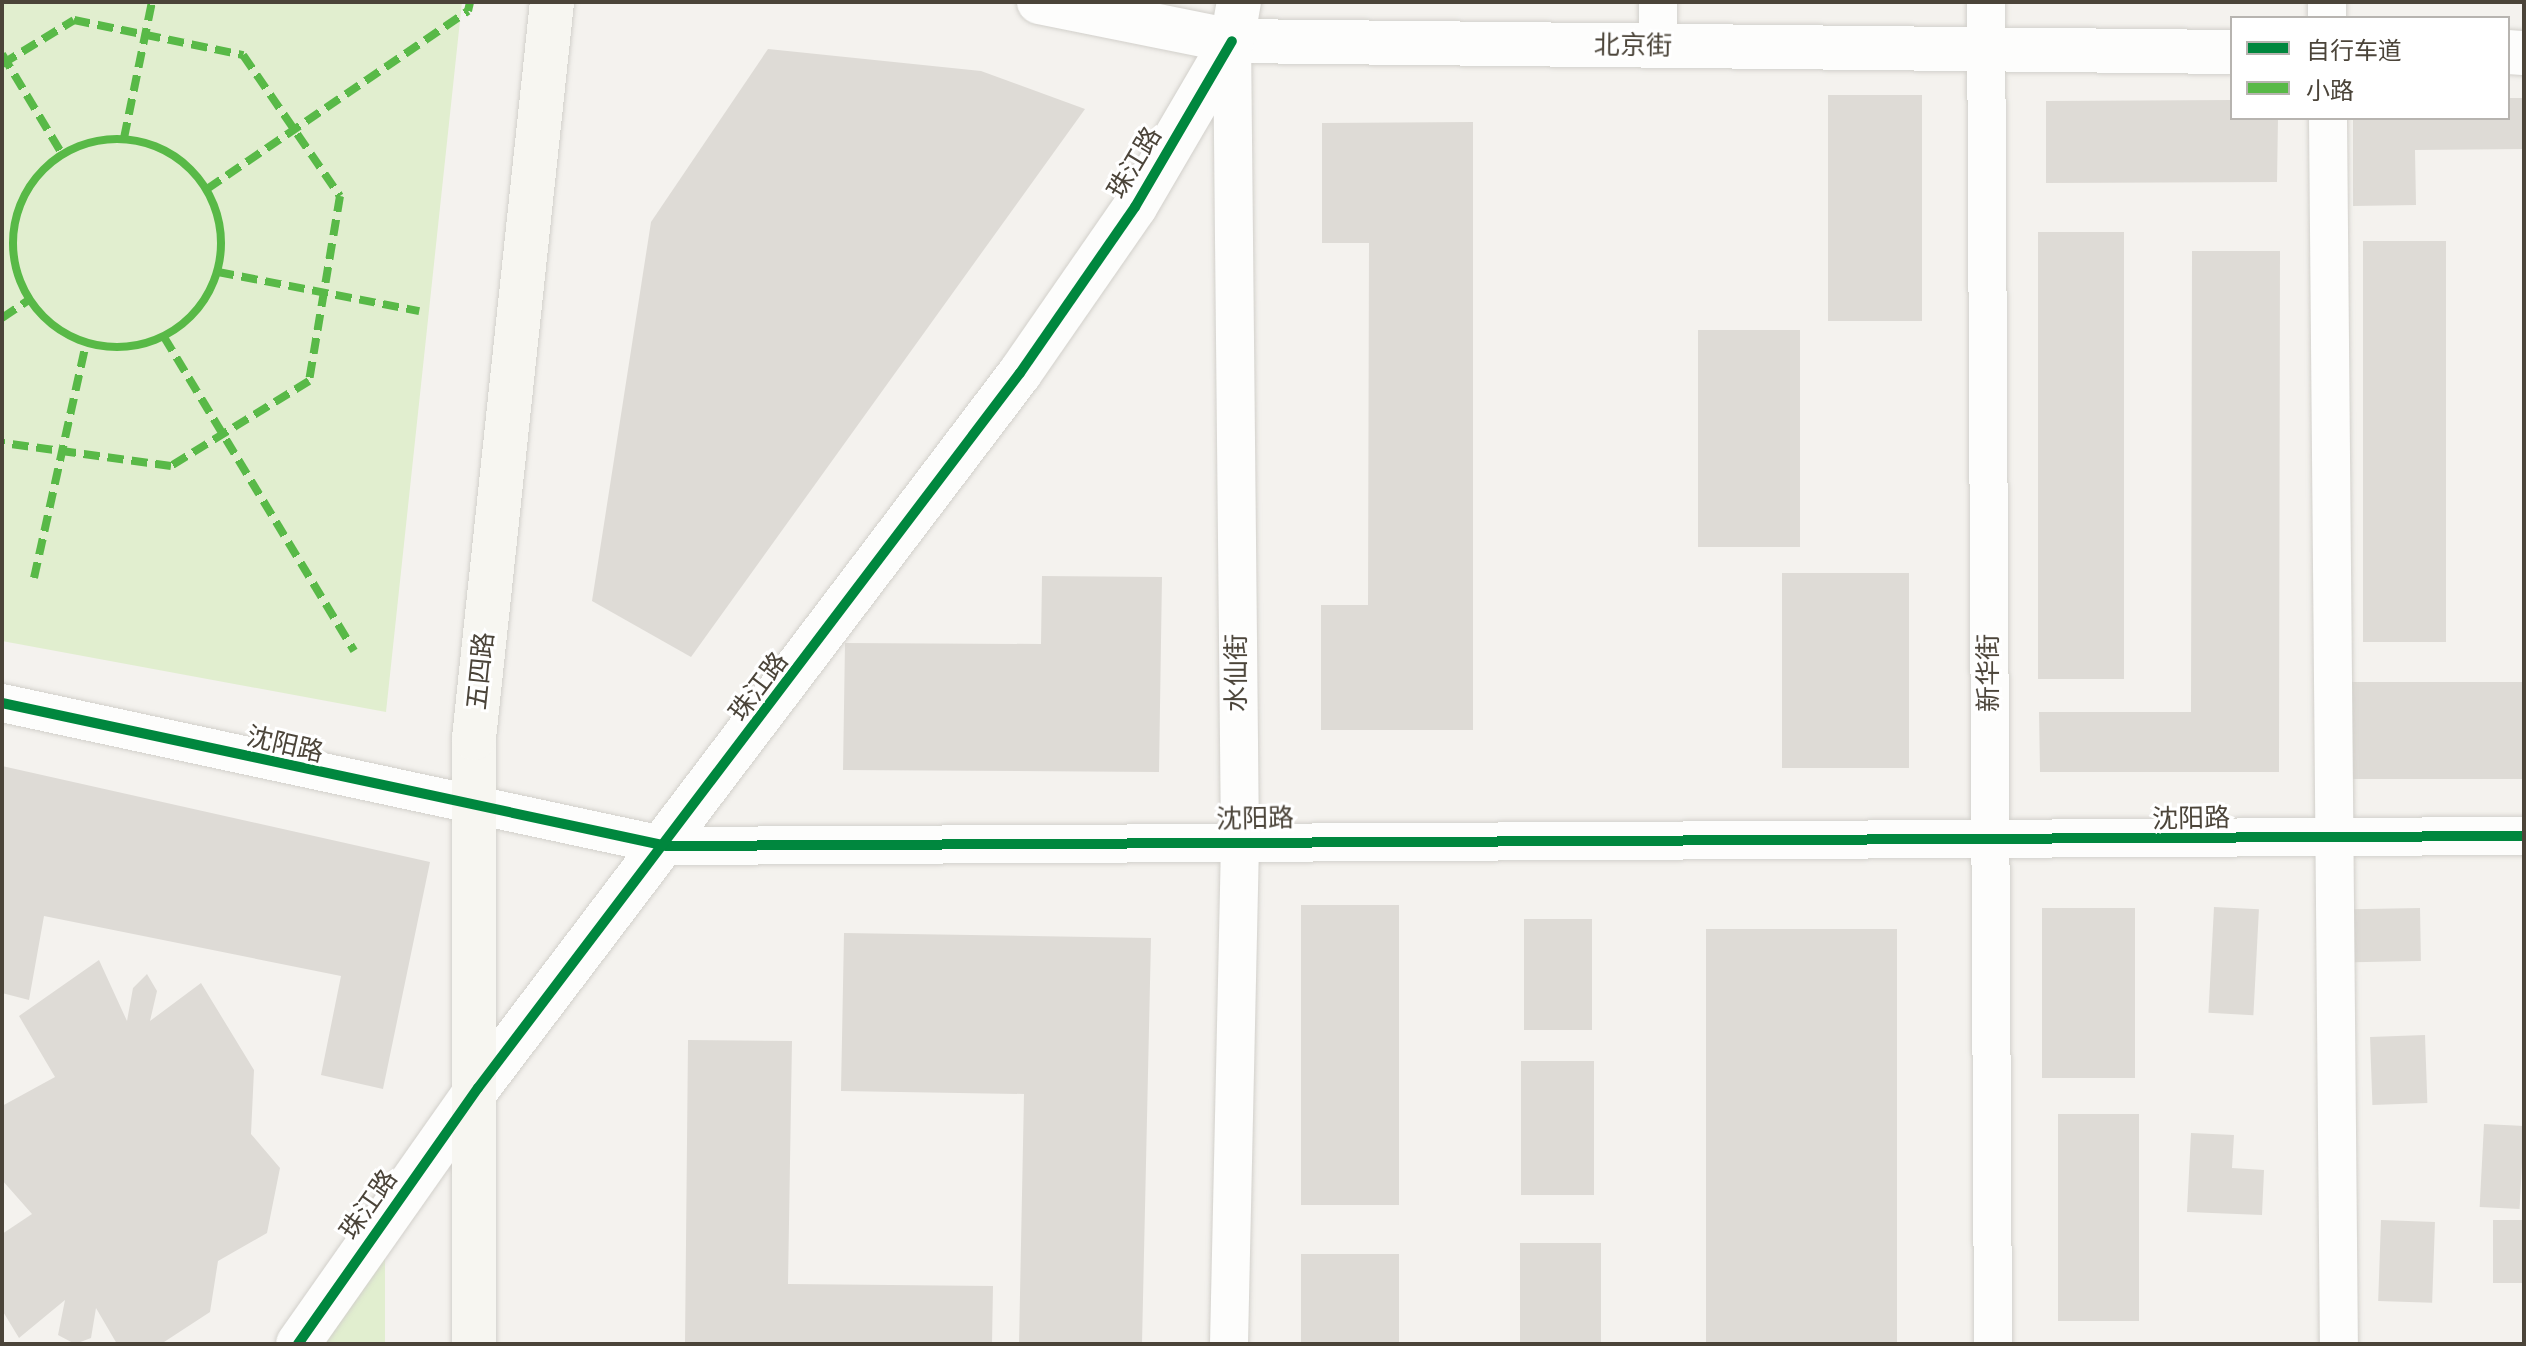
<!DOCTYPE html>
<html>
<head>
<meta charset="utf-8">
<style>
  body { margin:0 }
  #map { position:relative; width:2526px; height:1346px; overflow:hidden; background:#f4f2ee; font-family:"Varela Round","Noto Sans SC",sans-serif }
  div>[style] { position:absolute }
  .green>* { inset:0; background:#e1eecf }
  .building>* { inset:0; background:#dedbd6; transform-origin:0 0 }
  .roads { filter:drop-shadow(0 0 2px #d2d0cb) drop-shadow(0 0 2px #d2d0cb) }
  .minor>* { height:38px; margin:-19px; padding:0 19px; transform-origin:19px; border-radius:19px; background:#fdfdfc }
  .tertiary>* { height:44px; margin:-22px; padding:0 22px; transform-origin:22px; border-radius:22px; background:#fdfdfc }
  .secondary>* { height:44px; margin:-22px; padding:0 22px; transform-origin:22px; border-radius:22px; background:#f7f6f1 }
  .quiet>* { height:8px; margin-top:-4px; transform-origin:0; background:repeating-linear-gradient(90deg,#58b947 0 16px,transparent 0 24px) }
  .quiet>.ring { margin:-4px; padding:0; box-sizing:content-box; background:none; border:8px solid #58b947; border-radius:50% }
  .cycleway>* { height:10px; margin:-5px; padding:0 5px; transform-origin:5px; border-radius:5px; background:#00873e }
  span { translate:-50% -50%; white-space:nowrap; text-align:center; line-height:1.15; -webkit-text-stroke:6px #fff; paint-order:stroke }
  .street-label { font-size:26px; color:#4b4439 }
  .frame { position:absolute; inset:0; border:4px solid #4b4439; pointer-events:none }
  .legend { position:absolute; left:2230px; top:16px; width:280px; height:104px; box-sizing:border-box; background:#fff; border:2px solid #b7b4b0; margin:0; padding:10px 14px; list-style:none; font-size:24px; color:#4b4439 }
  .legend li { display:flex; align-items:center; gap:16px; height:40px }
  .legend b { width:40px; border:2px solid #b7b4b0 }
</style>
</head>
<body>
<div id="map">
  <div class="green">
    <div style="clip-path:polygon(2px 2px,462px 2px,386px 712px,2px 641px)"></div>
    <div style="clip-path:polygon(385px 1256px,385px 1344px,320px 1344px)"></div>
  </div>
  <div class="building">
    <div style="clip-path:polygon(768px 49px,981px 71px,1085px 109px,691px 657px,592px 601px,651px 222px)"></div>
    <div style="left:1828px;top:95px;width:94px;height:226px"></div>
    <div style="clip-path:polygon(2508px 98px,2524px 98px,2524px 149px,2415px 150px,2416px 205px,2353px 206px,2353px 118px,2508px 118px)"></div>
    <div style="clip-path:polygon(2232px 100px,2232px 118px,2278px 118px,2277px 182px,2046px 183px,2046px 101px)"></div>
    <div style="clip-path:polygon(1473px 122px,1473px 730px,1321px 730px,1321px 605px,1368px 605px,1369px 243px,1322px 243px,1322px 123px)"></div>
    <div style="left:2038px;top:232px;width:86px;height:447px"></div>
    <div style="left:2446px;top:241px;width:401px;height:83px;rotate:90deg"></div>
    <div style="clip-path:polygon(2192px 251px,2280px 251px,2279px 772px,2040px 772px,2039px 712px,2191px 712px)"></div>
    <div style="left:1698px;top:330px;width:102px;height:217px"></div>
    <div style="left:1909px;top:573px;width:195px;height:127px;rotate:90deg"></div>
    <div style="clip-path:polygon(1042px 576px,1162px 577px,1159px 772px,843px 770px,845px 643px,1041px 644px)"></div>
    <div style="left:2350px;top:682px;width:174px;height:97px"></div>
    <div style="clip-path:polygon(2px 766px,430px 862px,383px 1089px,321px 1075px,341px 976px,44px 916px,29px 1000px,2px 993px)"></div>
    <div style="left:1399px;top:905px;width:300px;height:98px;rotate:90deg"></div>
    <div style="left:2214px;top:907px;width:45px;height:106px;rotate:3deg"></div>
    <div style="left:2042px;top:908px;width:93px;height:170px"></div>
    <div style="left:2420px;top:908px;width:53px;height:68px;rotate:89deg"></div>
    <div style="left:1524px;top:919px;width:68px;height:111px"></div>
    <div style="left:1706px;top:929px;width:191px;height:415px"></div>
    <div style="clip-path:polygon(844px 933px,1151px 938px,1142px 1344px,1019px 1344px,1024px 1094px,841px 1091px)"></div>
    <div style="clip-path:polygon(99px 960px,127px 1021px,133px 988px,147px 974px,157px 991px,150px 1021px,201px 983px,254px 1070px,251px 1134px,280px 1168px,267px 1233px,218px 1261px,210px 1312px,161px 1344px,117px 1344px,96px 1308px,91px 1338px,75px 1344px,58px 1335px,65px 1300px,19px 1338px,2px 1310px,2px 1234px,32px 1214px,2px 1180px,2px 1106px,55px 1077px,19px 1016px)"></div>
    <div style="left:2425px;top:1035px;width:68px;height:55px;rotate:88deg"></div>
    <div style="clip-path:polygon(688px 1040px,792px 1041px,788px 1284px,993px 1286px,992px 1344px,685px 1344px)"></div>
    <div style="left:1521px;top:1061px;width:73px;height:134px"></div>
    <div style="left:2139px;top:1114px;width:207px;height:81px;rotate:90deg"></div>
    <div style="left:2484px;top:1124px;width:40px;height:83px;rotate:3deg"></div>
    <div style="clip-path:polygon(2191px 1133px,2234px 1135px,2232px 1168px,2264px 1170px,2262px 1215px,2187px 1212px)"></div>
    <div style="left:2381px;top:1220px;width:54px;height:81px;rotate:2deg"></div>
    <div style="left:2493px;top:1220px;width:31px;height:63px"></div>
    <div style="left:1601px;top:1243px;width:101px;height:81px;rotate:90deg"></div>
    <div style="left:1301px;top:1254px;width:98px;height:90px"></div>
  </div>
  <div class="roads">
    <div class="minor">
      <div style="left:1658px;top:2px;width:45px;rotate:90deg"></div>
      <div style="left:1986px;top:2px;width:1342px;rotate:89.7deg"></div>
      <div style="left:2327px;top:18px;width:16px;rotate:-90deg"></div>
      <div style="left:2328px;top:118px;width:1226px;rotate:89.49deg"></div>
      <div style="left:2px;top:703px;width:680px;rotate:12.14deg"></div>
      <div style="left:667px;top:846px;width:1857px;rotate:-0.31deg"></div>
      <div style="left:1229px;top:1344px;width:502px;rotate:-88.74deg"></div>
      <div style="left:1240px;top:842px;width:801px;rotate:-90.57deg"></div>
    </div>
    <div class="tertiary">
      <div style="left:1039px;top:2px;width:197px;rotate:11.4deg"></div>
      <div style="left:1232px;top:41px;width:1000px;rotate:0.63deg"></div>
      <div style="left:2508px;top:52px;width:16px;rotate:4deg"></div>
      <div style="left:298px;top:1344px;width:313px;rotate:-54.9deg"></div>
      <div style="left:478px;top:1088px;width:897px;rotate:-52.84deg"></div>
      <div style="left:1020px;top:373px;width:202px;rotate:-55.3deg"></div>
      <div style="left:1135px;top:207px;width:192px;rotate:-59.7deg"></div>
      <div style="left:1232px;top:41px;width:40px;rotate:-80deg"></div>
    </div>
    <div class="secondary">
      <div style="left:474px;top:1344px;width:606px;rotate:-90deg"></div>
      <div style="left:474px;top:738px;width:740px;rotate:-83.95deg"></div>
    </div>
  </div>
  <div class="quiet">
    <div style="left:2px;top:54px;width:117px;rotate:59deg"></div>
    <div style="left:2px;top:64px;width:84px;rotate:-31.4deg"></div>
    <div style="left:74px;top:20px;width:173px;rotate:11.7deg"></div>
    <div style="left:243px;top:55px;width:171px;rotate:55.5deg"></div>
    <div style="left:340px;top:196px;width:188px;rotate:99.5deg"></div>
    <div style="left:309px;top:381px;width:162px;rotate:148.4deg"></div>
    <div style="left:171px;top:466px;width:171px;rotate:-172.2deg"></div>
    <div style="left:124px;top:138px;width:139px;rotate:-78.4deg"></div>
    <div class="ring" style="left:13px;top:139px;width:200px;height:200px"></div>
    <div style="left:207px;top:189px;width:316px;rotate:-34.3deg"></div>
    <div style="left:468px;top:11px;width:9px;rotate:-77deg"></div>
    <div style="left:218px;top:272px;width:205px;rotate:11deg"></div>
    <div style="left:2px;top:318px;width:32px;rotate:-34deg"></div>
    <div style="left:164px;top:337px;width:367px;rotate:58.8deg"></div>
    <div style="left:34px;top:578px;width:240px;rotate:-77.5deg"></div>
  </div>
  <div class="cycleway">
    <div style="left:2px;top:703px;width:680px;rotate:12.14deg"></div>
    <div style="left:667px;top:846px;width:1857px;rotate:-0.31deg"></div>
    <div style="left:298px;top:1344px;width:313px;rotate:-54.9deg"></div>
    <div style="left:478px;top:1088px;width:897px;rotate:-52.84deg"></div>
    <div style="left:1020px;top:373px;width:202px;rotate:-55.3deg"></div>
    <div style="left:1135px;top:207px;width:192px;rotate:-59.7deg"></div>
  </div>
  <div class="street-label">
    <span style="left:1633px;top:46px;rotate:1deg">北京街</span>
    <span style="left:1135px;top:163px;rotate:-59deg">珠江路</span>
    <span style="left:481px;top:671px;rotate:-84deg">五四路</span>
    <span style="left:1237px;top:673px;rotate:-90deg">水仙街</span>
    <span style="left:1989px;top:673px;rotate:-90deg">新华街</span>
    <span style="left:759px;top:687px;rotate:-53deg">珠江路</span>
    <span style="left:285px;top:745px;rotate:13deg">沈阳路</span>
    <span style="left:1255px;top:819px;rotate:-1deg">沈阳路</span>
    <span style="left:2191px;top:819px;rotate:-1deg">沈阳路</span>
    <span style="left:369px;top:1205px;rotate:-55deg">珠江路</span>
  </div>
  <div class="frame"></div>
  <ul class="legend">
  <li><b style="height:10px;background:#00873e"></b>自行车道</li>
  <li><b style="height:10px;background:#58b947"></b>小路</li>
  </ul>
</div>
</body>
</html>
